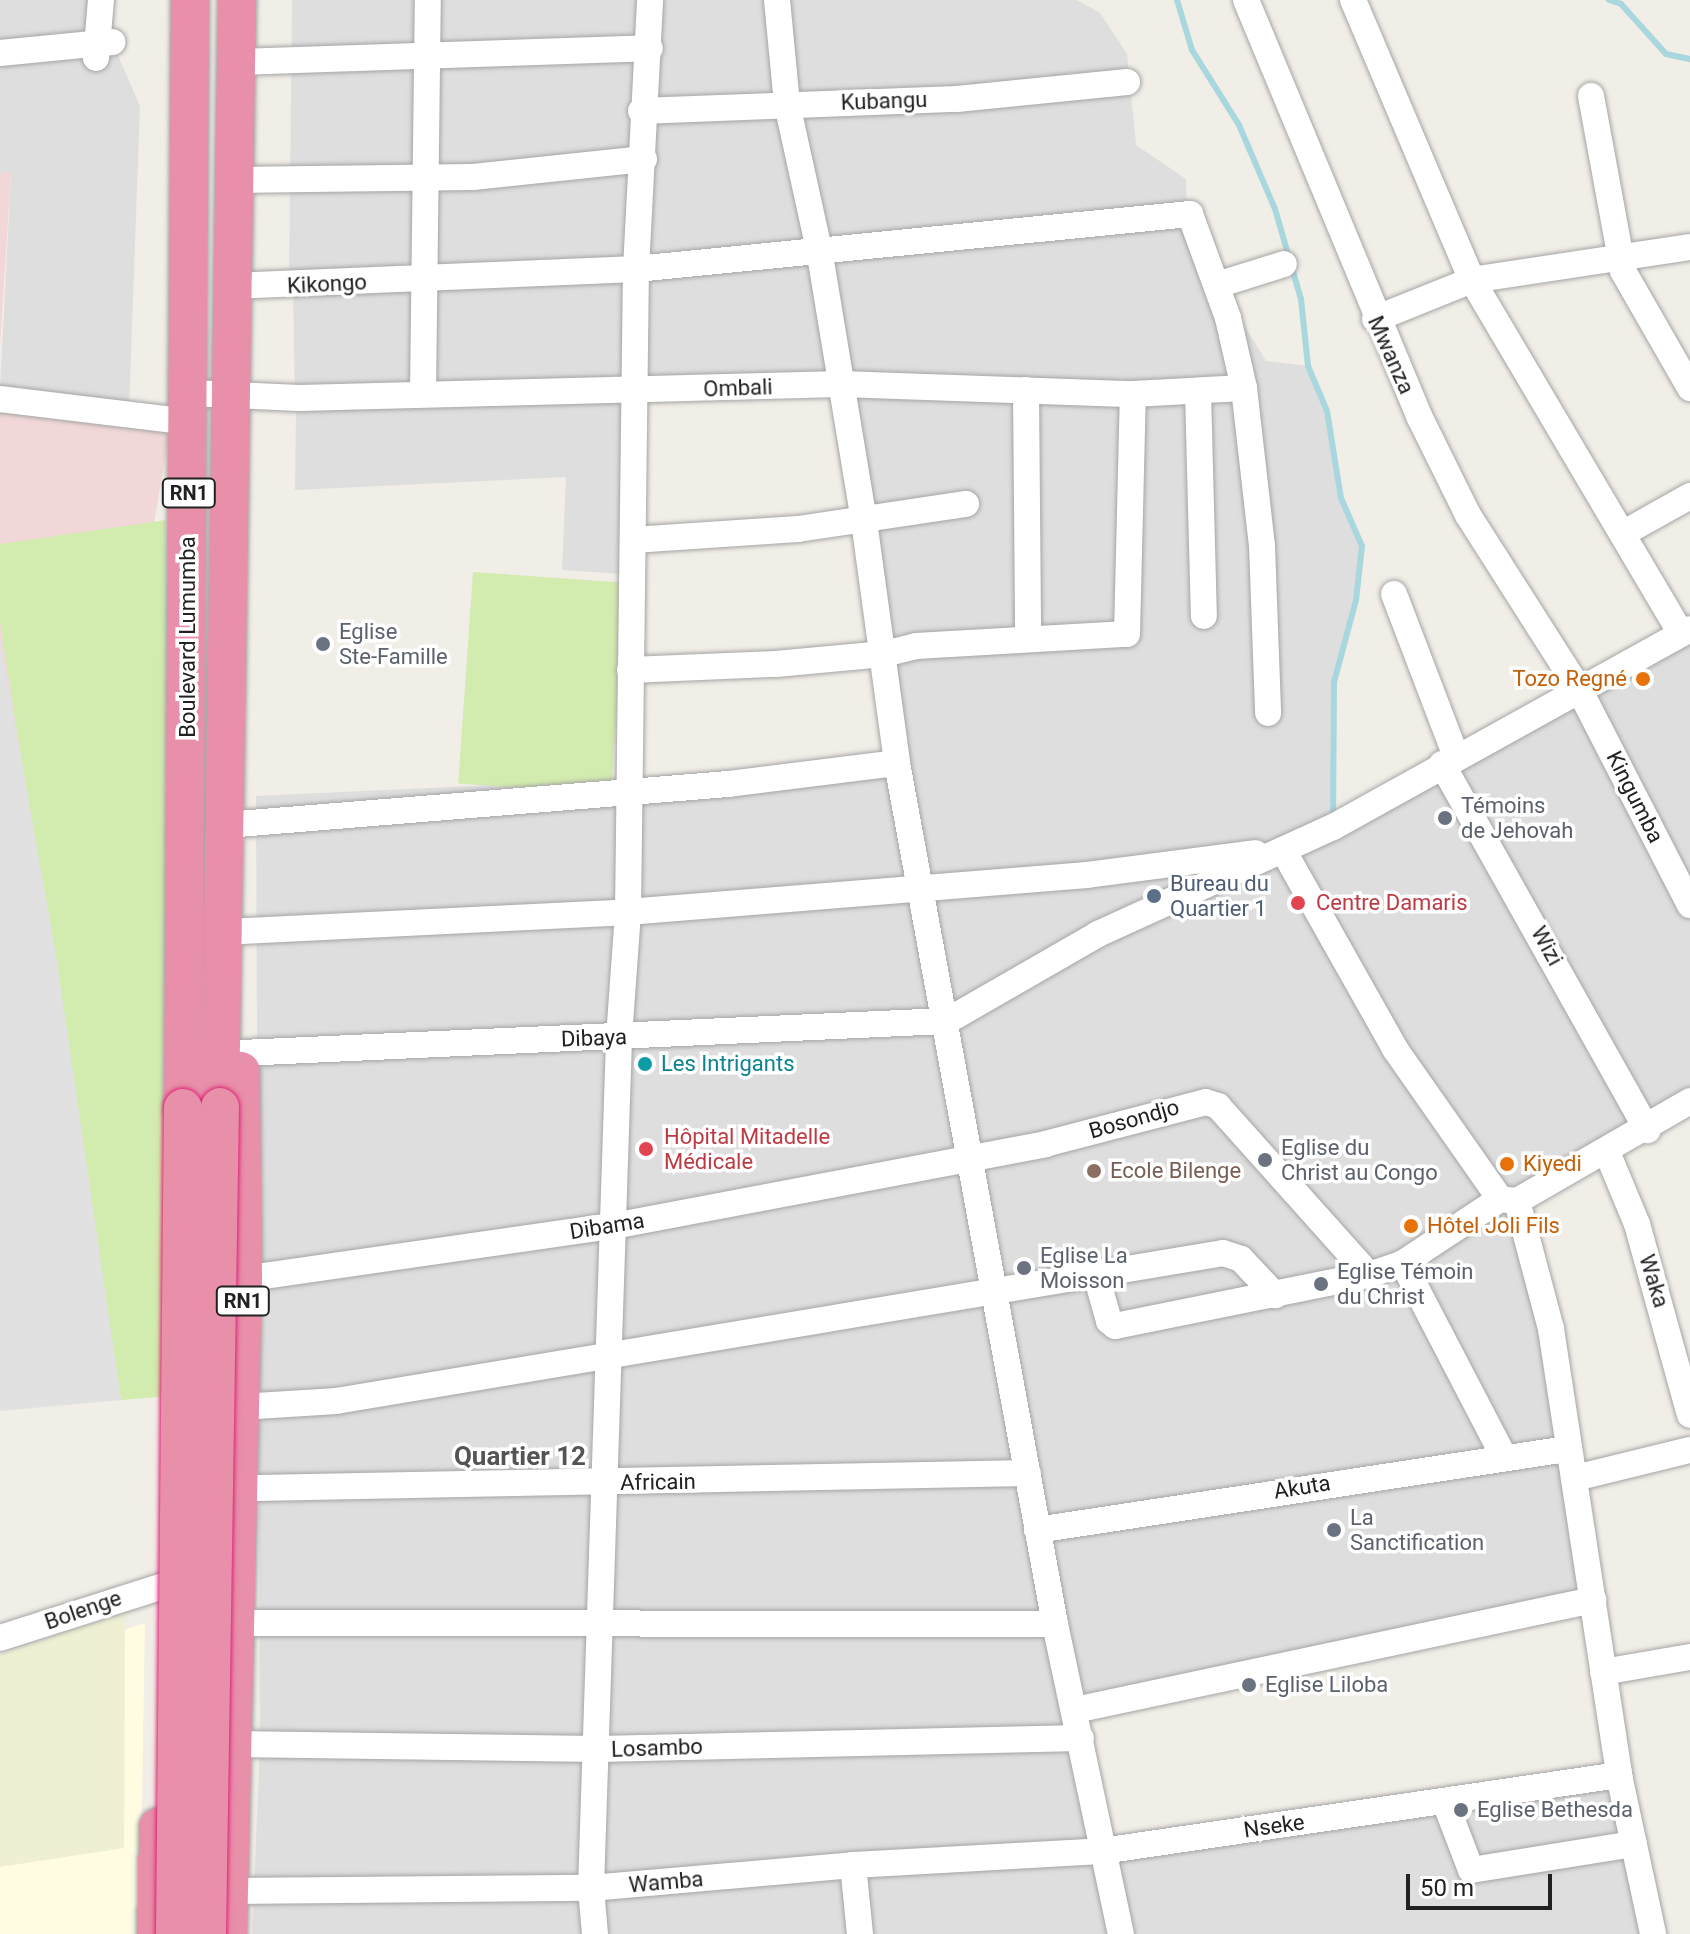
<!DOCTYPE html>
<html>
<head>
<meta charset="utf-8">
<style>
  body { margin:0 }
  #map { position:relative; width:1690px; height:1934px; overflow:hidden; background:#f1ede7; font-family:Roboto,sans-serif }
  div>[style] { position:absolute }
  .residential>* { inset:0; background:#dfdede; transform-origin:0 0 }
  .commercial>* { inset:0; background:#f1d7d8; transform-origin:0 0 }
  .education>* { inset:0; background:#fffce2 }
  .farmland>* { inset:0; background:#efefd3 }
  .grass>* { inset:0; background:#d2ebae; transform-origin:0 0 }
  .parking>* { inset:0; background:#e1e1e1 }
  .stream>* { height:6px; margin:-3px; padding:0 3px; transform-origin:3px; border-radius:3px; background:#a8d7de }
  .roads { filter:drop-shadow(0 0 2px #a5a5a5) drop-shadow(0 0 2px #a5a5a5) }
  .minor>* { height:26px; margin:-13px; padding:0 13px; transform-origin:13px; border-radius:13px; background:#fff }
  .highway>* { height:38px; margin:-19px; padding:0 19px; transform-origin:19px; border-radius:19px; background:#e88fa9 }
  .bridges { filter:drop-shadow(0 0 2px #dc2777) drop-shadow(0 0 2px #dc2777) }
  .highway-bridge>* { height:38px; margin:-19px; padding:0 19px; transform-origin:19px; border-radius:19px; background:#e88fa9 }
  .dots>* { width:22px; height:22px; translate:-50% -50%; box-sizing:border-box; border:4px solid #fff; border-radius:50% }
  span { translate:-50% -50%; white-space:nowrap; text-align:center; line-height:1.15; -webkit-text-stroke:7px #fff; paint-order:stroke }
  .shield-label span { padding:2px 6px; background:#fff; border:2px solid; border-radius:6px; -webkit-text-stroke-width:0 }
  .shield-label { font-size:20px; color:#212121; font-weight:700 }
  .street-label { font-size:22px; color:#212121 }
  .worship-label { font-size:22px; color:#5b616d }
  .left { translate:0 -50%; text-align:left }
  .food-label { font-size:22px; color:#c56008 }
  .right { translate:-100% -50%; text-align:right }
  .service-label { font-size:22px; color:#4e5e75 }
  .health-label { font-size:22px; color:#be3a42 }
  .culture-label { font-size:22px; color:#0d838f }
  .education-label { font-size:22px; color:#785e54 }
  .quarter-label { font-size:26px; color:#545454; font-weight:700 }
  .scale { position:absolute; left:1406px; top:1874px; width:146px; height:36px; box-sizing:border-box; border:4px solid #212121; border-top:0; padding-left:10px; font-size:24px; line-height:28px; white-space:nowrap; color:#212121; -webkit-text-stroke:6px #fff; paint-order:stroke }
</style>
</head>
<body>
<div id="map">
  <div class="residential">
    <div style="clip-path:polygon(0 0,114px 0,112px 42px,140px 106px,129px 409px,0 388px,11px 174px,0 172px)"></div>
    <div style="clip-path:polygon(292px 0,1077px 0,1100px 13px,1127px 54px,1136px 145px,1186px 179px,1187px 213px,1218px 283px,1266px 361px,1308px 366px,1327px 411px,1341px 498px,1362px 546px,1356px 600px,1334px 682px,1333px 826px,1690px 630px,1690px 1099px,1517px 1201px,1589px 1597px,1075px 1709px,1116px 1934px,252px 1934px,260px 1748px,256px 796px,620px 779px,893px 757px,841px 384px,427px 385px,421px 279px,289px 285px)"></div>
    <div style="left:415px;top:284px;width:99px;height:122px;rotate:89deg"></div>
    <div style="clip-path:polygon(625px 397px,623px 574px,562px 570px,566px 477px,295px 490px,296px 412px)"></div>
    <div style="clip-path:polygon(1616px 1779px,1652px 1934px,1124px 1934px,1102px 1851px)"></div>
  </div>
  <div class="commercial">
    <div style="clip-path:polygon(0 172px,11px 173px,0 346px)"></div>
    <div style="left:0;top:388px;width:175px;height:1238px;rotate:10deg"></div>
  </div>
  <div class="education">
    <div style="clip-path:polygon(145px 1623px,140px 1934px,0 1934px,0 1669px)"></div>
  </div>
  <div class="farmland">
    <div style="clip-path:polygon(125px 1612px,124px 1848px,0 1867px,0 1655px)"></div>
  </div>
  <div class="grass">
    <div style="clip-path:polygon(166px 520px,169px 1396px,121px 1400px,0 622px,0 544px)"></div>
    <div style="left:473px;top:572px;width:153px;height:212px;rotate:4deg"></div>
  </div>
  <div class="parking">
    <div style="clip-path:polygon(0 639px,56px 955px,121px 1400px,0 1411px)"></div>
  </div>
  <div class="stream">
    <div style="left:1177px;top:0;width:52px;rotate:73.3deg"></div>
    <div style="left:1192px;top:50px;width:89px;rotate:57.9deg"></div>
    <div style="left:1239px;top:125px;width:91px;rotate:66.8deg"></div>
    <div style="left:1275px;top:209px;width:94px;rotate:73.9deg"></div>
    <div style="left:1301px;top:299px;width:67px;rotate:84deg"></div>
    <div style="left:1308px;top:366px;width:49px;rotate:67.1deg"></div>
    <div style="left:1327px;top:411px;width:88px;rotate:80.9deg"></div>
    <div style="left:1341px;top:498px;width:52px;rotate:66.4deg"></div>
    <div style="left:1362px;top:546px;width:54px;rotate:96.3deg"></div>
    <div style="left:1356px;top:600px;width:85px;rotate:105deg"></div>
    <div style="left:1334px;top:682px;width:139px;rotate:90.4deg"></div>
    <div style="left:1609px;top:0;width:13px;rotate:18deg"></div>
    <div style="left:1621px;top:4px;width:67px;rotate:48deg"></div>
    <div style="left:1666px;top:54px;width:25px;rotate:12deg"></div>
  </div>
  <div class="roads">
    <div class="minor">
      <div style="left:777px;top:0;width:104px;rotate:84.5deg"></div>
      <div style="left:787px;top:104px;width:148px;rotate:77.6deg"></div>
      <div style="left:819px;top:249px;width:276px;rotate:80.6deg"></div>
      <div style="left:864px;top:521px;width:244px;rotate:82.2deg"></div>
      <div style="left:897px;top:763px;width:875px;rotate:79.6deg"></div>
      <div style="left:1055px;top:1624px;width:317px;rotate:78deg"></div>
      <div style="left:1246px;top:0;width:453px;rotate:67.4deg"></div>
      <div style="left:1420px;top:418px;width:108px;rotate:63.7deg"></div>
      <div style="left:1468px;top:515px;width:206px;rotate:57.5deg"></div>
      <div style="left:1579px;top:689px;width:243px;rotate:62.8deg"></div>
      <div style="left:1353px;top:0;width:304px;rotate:67deg"></div>
      <div style="left:1472px;top:280px;width:411px;rotate:59.4deg"></div>
      <div style="left:0;top:53px;width:113px;rotate:-5.6deg"></div>
      <div style="left:96px;top:58px;width:58px;rotate:-85.1deg"></div>
      <div style="left:236px;top:62px;width:414px;rotate:-1.9deg"></div>
      <div style="left:1591px;top:96px;width:178px;rotate:79.6deg"></div>
      <div style="left:1623px;top:271px;width:135px;rotate:60.2deg"></div>
      <div style="left:641px;top:111px;width:316px;rotate:-2.2deg"></div>
      <div style="left:957px;top:99px;width:171px;rotate:-5.7deg"></div>
      <div style="left:231px;top:180px;width:242px;rotate:-0.7deg"></div>
      <div style="left:473px;top:177px;width:172px;rotate:-6deg"></div>
      <div style="left:1217px;top:285px;width:70px;rotate:-17.4deg"></div>
      <div style="left:232px;top:286px;width:404px;rotate:-2.4deg"></div>
      <div style="left:636px;top:269px;width:557px;rotate:-5.67deg"></div>
      <div style="left:1190px;top:214px;width:111px;rotate:69.9deg"></div>
      <div style="left:1228px;top:318px;width:72px;rotate:77.1deg"></div>
      <div style="left:1244px;top:388px;width:159px;rotate:83.5deg"></div>
      <div style="left:1262px;top:546px;width:167px;rotate:87.9deg"></div>
      <div style="left:1375px;top:319px;width:105px;rotate:-21.9deg"></div>
      <div style="left:1472px;top:280px;width:220px;rotate:-8.6deg"></div>
      <div style="left:1026px;top:390px;width:249px;rotate:89.5deg"></div>
      <div style="left:1198px;top:392px;width:224px;rotate:88.5deg"></div>
      <div style="left:190px;top:393px;width:109px;rotate:2.6deg"></div>
      <div style="left:299px;top:398px;width:542px;rotate:-1.48deg"></div>
      <div style="left:841px;top:384px;width:292px;rotate:2deg"></div>
      <div style="left:1133px;top:394px;width:111px;rotate:-3.1deg"></div>
      <div style="left:423px;top:393px;width:393px;rotate:-89.3deg"></div>
      <div style="left:0;top:399px;width:190px;rotate:6.9deg"></div>
      <div style="left:1624px;top:533px;width:76px;rotate:-29.3deg"></div>
      <div style="left:633px;top:540px;width:165px;rotate:-3.8deg"></div>
      <div style="left:798px;top:529px;width:170px;rotate:-8.5deg"></div>
      <div style="left:1394px;top:594px;width:173px;rotate:69.1deg"></div>
      <div style="left:630px;top:670px;width:146px;rotate:-2.4deg"></div>
      <div style="left:776px;top:664px;width:108px;rotate:-5.3deg"></div>
      <div style="left:884px;top:654px;width:33px;rotate:-14deg"></div>
      <div style="left:916px;top:646px;width:211px;rotate:-3.3deg"></div>
      <div style="left:1127px;top:634px;width:240px;rotate:-88.6deg"></div>
      <div style="left:1442px;top:764px;width:420px;rotate:60.7deg"></div>
      <div style="left:226px;top:825px;width:504px;rotate:-4.67deg"></div>
      <div style="left:728px;top:784px;width:170px;rotate:-7.1deg"></div>
      <div style="left:1283px;top:850px;width:228px;rotate:60.6deg"></div>
      <div style="left:1395px;top:1049px;width:183px;rotate:55deg"></div>
      <div style="left:224px;top:932px;width:404px;rotate:-2.8deg"></div>
      <div style="left:628px;top:912px;width:460px;rotate:-4.6deg"></div>
      <div style="left:1087px;top:875px;width:170px;rotate:-7.4deg"></div>
      <div style="left:241px;top:1053px;width:707px;rotate:-2.6deg"></div>
      <div style="left:947px;top:1021px;width:174px;rotate:-29.9deg"></div>
      <div style="left:1098px;top:934px;width:258px;rotate:-24.5deg"></div>
      <div style="left:1333px;top:827px;width:408px;rotate:-29deg"></div>
      <div style="left:1607px;top:1152px;width:78px;rotate:67.4deg"></div>
      <div style="left:1637px;top:1224px;width:198px;rotate:74.5deg"></div>
      <div style="left:1517px;top:1201px;width:132px;rotate:75.1deg"></div>
      <div style="left:1551px;top:1329px;width:451px;rotate:81.3deg"></div>
      <div style="left:1619px;top:1775px;width:163px;rotate:77.9deg"></div>
      <div style="left:1403px;top:1263px;width:216px;rotate:62.5deg"></div>
      <div style="left:1096px;top:1275px;width:48px;rotate:74.2deg"></div>
      <div style="left:1109px;top:1321px;width:8px;rotate:40deg"></div>
      <div style="left:1115px;top:1326px;width:259px;rotate:-11.4deg"></div>
      <div style="left:1369px;top:1275px;width:36px;rotate:-19deg"></div>
      <div style="left:1403px;top:1263px;width:116px;rotate:-33.4deg"></div>
      <div style="left:1500px;top:1199px;width:17px;rotate:7deg"></div>
      <div style="left:1517px;top:1201px;width:200px;rotate:-30deg"></div>
      <div style="left:243px;top:1279px;width:374px;rotate:-8.2deg"></div>
      <div style="left:613px;top:1226px;width:440px;rotate:-10.7deg"></div>
      <div style="left:1045px;top:1144px;width:166px;rotate:-14.6deg"></div>
      <div style="left:1206px;top:1102px;width:13px;rotate:18deg"></div>
      <div style="left:1218px;top:1106px;width:227px;rotate:48.2deg"></div>
      <div style="left:241px;top:1407px;width:95px;rotate:-3.6deg"></div>
      <div style="left:336px;top:1401px;width:899px;rotate:-9.47deg"></div>
      <div style="left:1223px;top:1253px;width:19px;rotate:18deg"></div>
      <div style="left:1241px;top:1259px;width:50px;rotate:46.6deg"></div>
      <div style="left:1575px;top:1478px;width:118px;rotate:-13.7deg"></div>
      <div style="left:224px;top:1484px;width:33px;rotate:7deg"></div>
      <div style="left:257px;top:1488px;width:771px;rotate:-1.11deg"></div>
      <div style="left:1037px;top:1530px;width:536px;rotate:-8.69deg"></div>
      <div style="left:219px;top:1623px;width:836px;rotate:0.07deg"></div>
      <div style="left:0;top:1638px;width:204px;rotate:-17.7deg"></div>
      <div style="left:1603px;top:1672px;width:88px;rotate:-9.8deg"></div>
      <div style="left:1075px;top:1710px;width:530px;rotate:-11.99deg"></div>
      <div style="left:232px;top:1744px;width:366px;rotate:0.8deg"></div>
      <div style="left:598px;top:1749px;width:483px;rotate:-1.3deg"></div>
      <div style="left:1445px;top:1802px;width:73px;rotate:69.1deg"></div>
      <div style="left:1471px;top:1870px;width:165px;rotate:-9.1deg"></div>
      <div style="left:853px;top:1865px;width:69px;rotate:84.2deg"></div>
      <div style="left:230px;top:1891px;width:361px;rotate:-0.5deg"></div>
      <div style="left:591px;top:1888px;width:263px;rotate:-5deg"></div>
      <div style="left:853px;top:1865px;width:249px;rotate:-3.2deg"></div>
      <div style="left:1102px;top:1851px;width:523px;rotate:-8.36deg"></div>
      <div style="left:595px;top:1934px;width:46px;rotate:-95deg"></div>
      <div style="left:591px;top:1888px;width:850px;rotate:-88.11deg"></div>
      <div style="left:619px;top:1038px;width:126px;rotate:-85.9deg"></div>
      <div style="left:628px;top:912px;width:643px;rotate:-89.29deg"></div>
      <div style="left:636px;top:269px;width:269px;rotate:-87deg"></div>
    </div>
    <div class="highway">
      <div style="left:220px;top:1107px;width:1107px;rotate:-89.12deg"></div>
      <div style="left:183px;top:1108px;width:1108px;rotate:-89.64deg"></div>
      <div style="left:156px;top:1934px;width:107px;rotate:-88.9deg"></div>
      <div style="left:228px;top:1934px;width:655px;rotate:-88.69deg"></div>
      <div style="left:243px;top:1279px;width:208px;rotate:-90.6deg"></div>
    </div>
  </div>
  <div class="bridges">
    <div class="highway-bridge">
      <div style="left:175px;top:1934px;width:826px;rotate:-89.45deg"></div>
      <div style="left:207px;top:1934px;width:827px;rotate:-89.1deg"></div>
    </div>
  </div>
  <div class="dots">
    <div style="left:323px;top:644px;background:#6b7280"></div>
    <div style="left:1643px;top:679px;background:#e8710a"></div>
    <div style="left:1445px;top:818px;background:#6b7280"></div>
    <div style="left:1154px;top:896px;background:#5c6f8a"></div>
    <div style="left:1298px;top:903px;background:#e0444e"></div>
    <div style="left:645px;top:1064px;background:#0f9aa8"></div>
    <div style="left:646px;top:1149px;background:#e0444e"></div>
    <div style="left:1265px;top:1160px;background:#6b7280"></div>
    <div style="left:1507px;top:1164px;background:#e8710a"></div>
    <div style="left:1094px;top:1171px;background:#8d6e63"></div>
    <div style="left:1411px;top:1226px;background:#e8710a"></div>
    <div style="left:1024px;top:1268px;background:#6b7280"></div>
    <div style="left:1321px;top:1284px;background:#6b7280"></div>
    <div style="left:1334px;top:1530px;background:#6b7280"></div>
    <div style="left:1249px;top:1685px;background:#6b7280"></div>
    <div style="left:1461px;top:1810px;background:#6b7280"></div>
  </div>
  <div class="shield-label">
    <span style="left:189px;top:493px">RN1</span>
    <span style="left:243px;top:1301px">RN1</span>
  </div>
  <div class="street-label">
    <span style="left:884px;top:101px;rotate:-2deg">Kubangu</span>
    <span style="left:327px;top:284px;rotate:-3deg">Kikongo</span>
    <span style="left:1391px;top:355px;rotate:66deg">Mwanza</span>
    <span style="left:738px;top:388px;rotate:-2deg">Ombali</span>
    <span style="left:188px;top:637px;rotate:-90deg">Boulevard Lumumba</span>
    <span style="left:1635px;top:797px;rotate:63deg">Kingumba</span>
    <span style="left:1547px;top:946px;rotate:61deg">Wizi</span>
    <span style="left:594px;top:1038px;rotate:-2deg">Dibaya</span>
    <span style="left:1134px;top:1119px;rotate:-16deg">Bosondjo</span>
    <span style="left:607px;top:1226px;rotate:-9deg">Dibama</span>
    <span style="left:1654px;top:1281px;rotate:73deg">Waka</span>
    <span style="left:658px;top:1482px;rotate:-1deg">Africain</span>
    <span style="left:1302px;top:1487px;rotate:-9deg">Akuta</span>
    <span style="left:83px;top:1610px;rotate:-19deg">Bolenge</span>
    <span style="left:657px;top:1748px;rotate:-2deg">Losambo</span>
    <span style="left:1274px;top:1826px;rotate:-8deg">Nseke</span>
    <span style="left:666px;top:1882px;rotate:-5deg">Wamba</span>
  </div>
  <div class="worship-label">
    <span class="left" style="left:339px;top:644px">Eglise<br>Ste-Famille</span>
    <span class="left" style="left:1461px;top:818px">Témoins<br>de Jehovah</span>
    <span class="left" style="left:1281px;top:1160px">Eglise du<br>Christ au Congo</span>
    <span class="left" style="left:1040px;top:1268px">Eglise La<br>Moisson</span>
    <span class="left" style="left:1337px;top:1284px">Eglise Témoin<br>du Christ</span>
    <span class="left" style="left:1350px;top:1530px">La<br>Sanctification</span>
    <span class="left" style="left:1265px;top:1685px">Eglise Liloba</span>
    <span class="left" style="left:1477px;top:1810px">Eglise Bethesda</span>
  </div>
  <div class="food-label">
    <span class="right" style="left:1627px;top:679px">Tozo Regné</span>
    <span class="left" style="left:1523px;top:1164px">Kiyedi</span>
    <span class="left" style="left:1427px;top:1226px">Hôtel Joli Fils</span>
  </div>
  <div class="service-label">
    <span class="left" style="left:1170px;top:896px">Bureau du<br>Quartier 1</span>
  </div>
  <div class="health-label">
    <span class="left" style="left:1316px;top:903px">Centre Damaris</span>
    <span class="left" style="left:664px;top:1149px">Hôpital Mitadelle<br>Médicale</span>
  </div>
  <div class="culture-label">
    <span class="left" style="left:661px;top:1064px">Les Intrigants</span>
  </div>
  <div class="education-label">
    <span class="left" style="left:1110px;top:1171px">Ecole Bilenge</span>
  </div>
  <div class="quarter-label">
    <span style="left:520px;top:1457px">Quartier 12</span>
  </div>
  <div class="scale">50 m</div>
</div>
</body>
</html>
